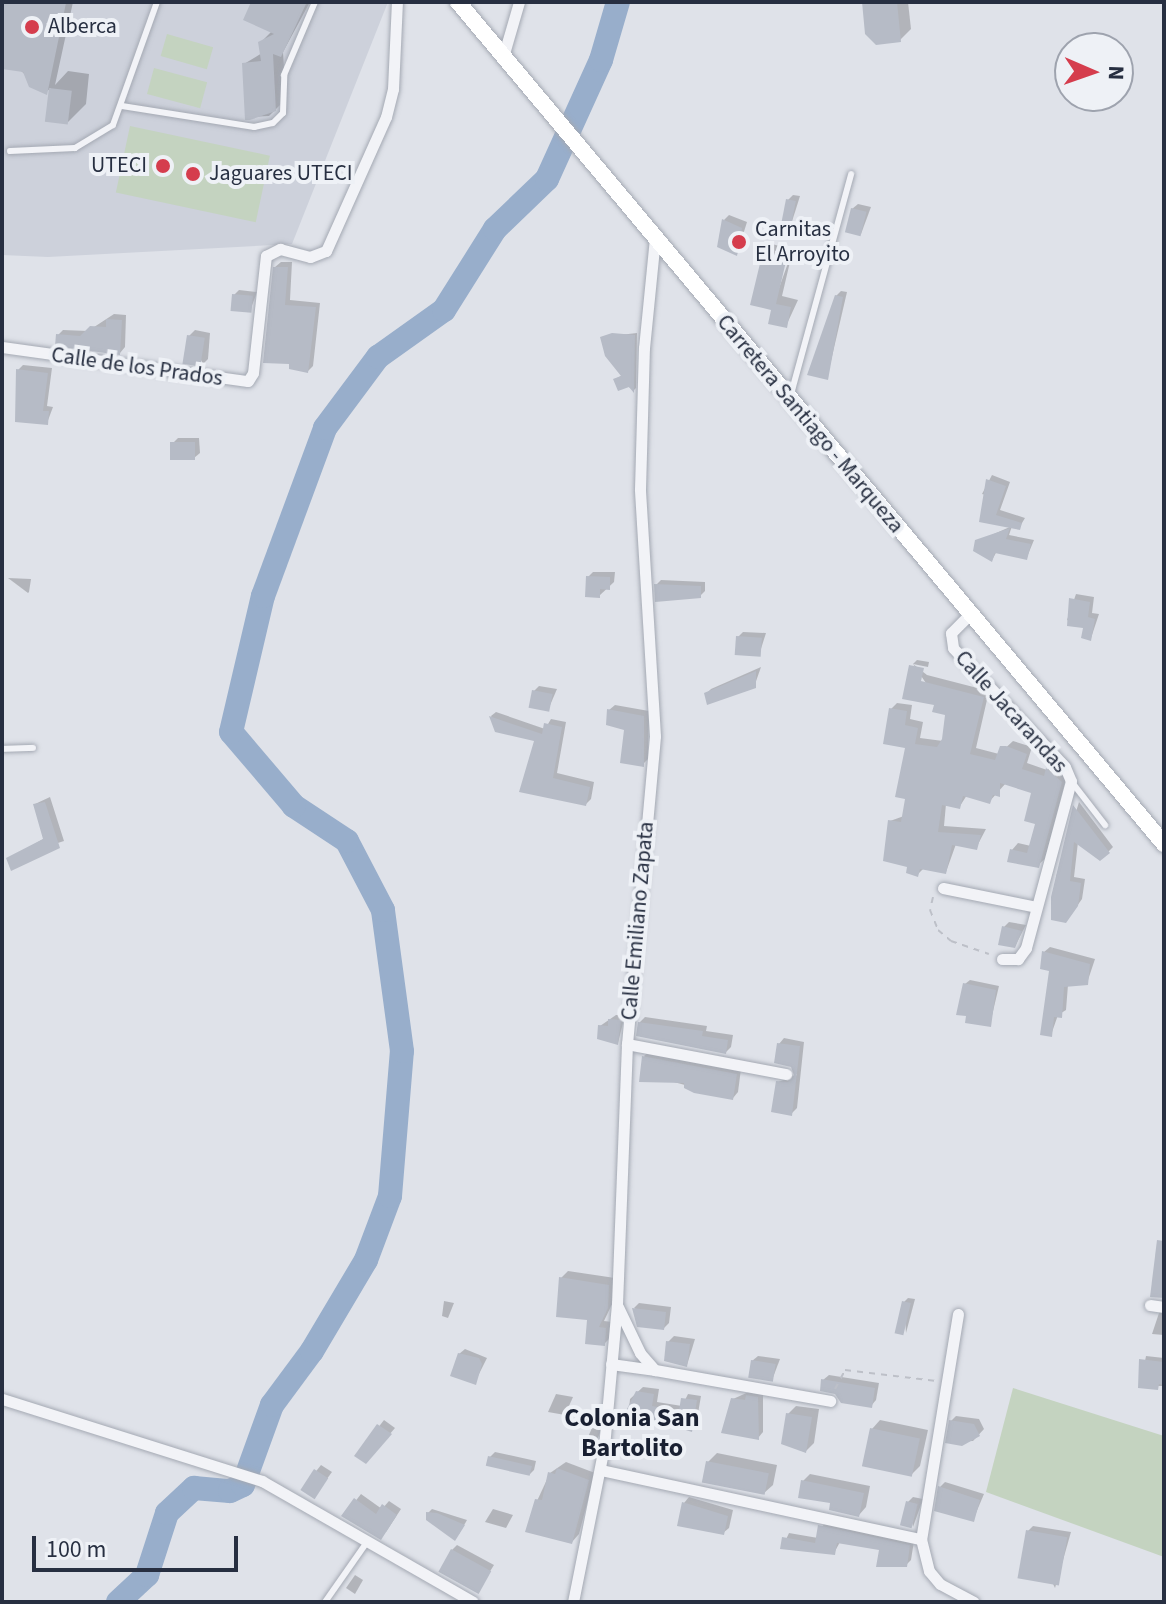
<!DOCTYPE html>
<html>
<head>
<meta charset="utf-8">
<style>
  body { margin:0 }
  #map { position:relative; width:1166px; height:1604px; overflow:hidden; background:#dfe2e9; font-family:"Source Sans 3",sans-serif }
  div>[style] { position:absolute }
  .built>* { inset:0; background:#cdd1db }
  .green>* { inset:0; background:#c4d3c0; transform-origin:0 0 }
  .shadow>* { inset:0; background:#0003 }
  .river>* { height:24px; margin:-12px; padding:0 12px; transform-origin:12px; border-radius:12px; background:#98aecb }
  .building>* { inset:0; background:#b6bbc6; transform-origin:0 0 }
  .path>* { height:2px; margin-top:-1px; transform-origin:0; background:repeating-linear-gradient(90deg,#bdc0c8 0 6px,transparent 0 12px) }
  .roads { filter:drop-shadow(0 0 2px #a4a9b3) drop-shadow(0 0 2px #a4a9b3) }
  .service>* { height:6px; margin:-3px; padding:0 3px; transform-origin:3px; border-radius:3px; background:#f2f3f7 }
  .minor>* { height:11px; margin:-5.5px; padding:0 5.5px; transform-origin:5.5px; border-radius:5.5px; background:#f2f3f7 }
  .secondary>* { height:16px; margin:-8px; padding:0 8px; transform-origin:8px; border-radius:8px; background:#fff }
  .dots>* { width:22px; height:22px; translate:-50% -50%; box-sizing:border-box; border:4px solid #eef1f6; border-radius:50% }
  span { translate:-50% -50%; white-space:nowrap; text-align:center; line-height:1.15; -webkit-text-stroke:8px #eef1f6; paint-order:stroke }
  .poi-label { font-size:22px; color:#272f41 }
  .left { translate:0 -50%; text-align:left }
  .right { translate:-100% -50%; text-align:right }
  .street-label { font-size:22px; color:#272f41 }
  .quarter-label { font-size:26px; color:#192032; font-weight:700 }
  .frame { position:absolute; inset:0; border:4px solid #272f41; pointer-events:none }
  .north { position:absolute; left:1054px; top:32px; width:80px; height:80px; box-sizing:border-box; background:#eef1f6; border:2px solid #9ea3ae; border-radius:50%; rotate:92deg; font-size:22px; font-weight:700; line-height:32px; text-align:center; color:#272f41 }
  .north::after { content:''; display:block; margin:auto; width:28px; height:36px; background:#d53d4d; clip-path:polygon(50% 0,100% 100%,50% 72%,0 100%) }
  .scale { position:absolute; left:32px; top:1536px; width:206px; height:36px; box-sizing:border-box; border:4px solid #272f41; border-top:0; padding-left:10px; font-size:24px; line-height:28px; white-space:nowrap; color:#272f41; -webkit-text-stroke:6px #eef1f6; paint-order:stroke }
</style>
</head>
<body>
<div id="map">
  <div class="built">
    <div style="clip-path:polygon(2px 2px,388px 2px,292px 244px,48px 257px,2px 255px)"></div>
  </div>
  <div class="green">
    <div style="left:167px;top:34px;width:48px;height:23px;rotate:16deg"></div>
    <div style="left:154px;top:68px;width:55px;height:27px;rotate:15deg"></div>
    <div style="left:130px;top:126px;width:143px;height:68px;rotate:12deg"></div>
    <div style="clip-path:polygon(1013px 1388px,1164px 1436px,1164px 1557px,986px 1492px)"></div>
  </div>
  <div class="shadow">
    <div style="clip-path:polygon(2px 2px,73px 2px,55px 85px,68px 71px,89px 74px,86px 104px,68px 122px,46px 119px,51px 88px,46px 92px,2px 55px)"></div>
    <div style="clip-path:polygon(271px 2px,310px 2px,283px 52px,286px 99px,269px 116px,247px 117px,244px 64px,262px 53px,260px 43px,272px 31px)"></div>
    <div style="clip-path:polygon(864px 2px,908px 2px,911px 29px,900px 40px)"></div>
    <div style="clip-path:polygon(793px 195px,800px 196px,789px 231px,788px 200px)"></div>
    <div style="clip-path:polygon(858px 204px,871px 207px,861px 234px,852px 209px)"></div>
    <div style="clip-path:polygon(729px 215px,747px 222px,737px 254px,724px 220px)"></div>
    <div style="clip-path:polygon(772px 244px,787px 248px,774px 302px,793px 249px,782px 296px,798px 300px,786px 326px,774px 308px,764px 252px)"></div>
    <div style="clip-path:polygon(281px 262px,292px 262px,290px 300px,320px 303px,313px 366px,308px 371px,291px 367px,275px 267px)"></div>
    <div style="clip-path:polygon(239px 290px,257px 292px,250px 311px,234px 295px)"></div>
    <div style="clip-path:polygon(841px 291px,847px 292px,827px 378px,836px 296px)"></div>
    <div style="clip-path:polygon(114px 314px,126px 315px,125px 347px,120px 353px,58px 335px,63px 330px,88px 331px)"></div>
    <div style="clip-path:polygon(195px 330px,210px 333px,208px 359px,203px 364px,189px 336px)"></div>
    <div style="clip-path:polygon(637px 333px,636px 388px,634px 390px,615px 379px,623px 375px,602px 337px)"></div>
    <div style="clip-path:polygon(23px 365px,52px 368px,47px 406px,53px 407px,47px 423px,18px 370px)"></div>
    <div style="clip-path:polygon(178px 438px,199px 438px,200px 453px,194px 458px,172px 444px)"></div>
    <div style="clip-path:polygon(992px 475px,1010px 482px,1000px 510px,1025px 518px,1019px 528px,982px 520px,986px 495px,982px 494px)"></div>
    <div style="clip-path:polygon(1012px 526px,1009px 535px,1034px 540px,1027px 557px,997px 551px,992px 560px,976px 542px)"></div>
    <div style="clip-path:polygon(593px 572px,615px 572px,614px 582px,599px 596px,588px 577px)"></div>
    <div style="clip-path:polygon(8px 578px,31px 579px,29px 592px,28px 593px)"></div>
    <div style="clip-path:polygon(661px 580px,705px 582px,705px 591px,700px 596px,656px 585px)"></div>
    <div style="clip-path:polygon(1076px 594px,1094px 597px,1092px 613px,1099px 614px,1091px 638px,1085px 627px,1067px 620px)"></div>
    <div style="clip-path:polygon(743px 632px,766px 633px,759px 655px,738px 637px)"></div>
    <div style="clip-path:polygon(917px 660px,929px 662px,928px 667px,913px 664px)"></div>
    <div style="clip-path:polygon(913px 664px,927px 675px,989px 691px,976px 748px,999px 754px,1013px 741px,1032px 747px,1027px 763px,1047px 770px,1053px 763px,1067px 775px,1045px 859px,1038px 865px,1012px 850px,1018px 843px,1031px 846px,1038px 822px,1033px 791px,1006px 783px,989px 802px,967px 795px,960px 806px,946px 804px,944px 826px,986px 829px,976px 848px,956px 844px,946px 872px,924px 868px,918px 874px,910px 865px,890px 821px,904px 816px,907px 798px,907px 747px,891px 709px,897px 703px,912px 705px,910px 719px,923px 722px,920px 738px,943px 741px,947px 714px)"></div>
    <div style="clip-path:polygon(761px 667px,754px 687px,706px 694px,711px 689px)"></div>
    <div style="clip-path:polygon(539px 686px,557px 689px,548px 710px,534px 691px)"></div>
    <div style="clip-path:polygon(615px 705px,649px 711px,648px 759px,643px 764px,627px 729px,609px 710px)"></div>
    <div style="clip-path:polygon(496px 712px,545px 729px,551px 719px,566px 722px,557px 773px,594px 782px,591px 799px,586px 804px,521px 790px,537px 740px,497px 730px,491px 716px)"></div>
    <div style="clip-path:polygon(50px 797px,64px 841px,8px 859px,45px 838px,35px 804px)"></div>
    <div style="clip-path:polygon(1079px 802px,1113px 847px,1108px 852px,1078px 842px,1074px 877px,1085px 879px,1082px 899px,1070px 916px,1056px 877px)"></div>
    <div style="clip-path:polygon(1009px 922px,1026px 925px,1015px 946px,1004px 927px)"></div>
    <div style="clip-path:polygon(1050px 947px,1095px 959px,1087px 983px,1068px 985px,1066px 1010px,1058px 1015px,1051px 1035px,1051px 969px,1044px 952px)"></div>
    <div style="clip-path:polygon(970px 980px,999px 986px,990px 1024px,965px 984px)"></div>
    <div style="clip-path:polygon(616px 1015px,625px 1015px,618px 1043px,600px 1026px)"></div>
    <div style="clip-path:polygon(645px 1017px,707px 1026px,706px 1031px,733px 1035px,731px 1047px,726px 1052px,639px 1023px)"></div>
    <div style="clip-path:polygon(784px 1038px,804px 1042px,797px 1108px,791px 1114px,778px 1082px,797px 1075px,779px 1044px)"></div>
    <div style="clip-path:polygon(650px 1051px,741px 1069px,738px 1092px,733px 1098px,659px 1078px,644px 1056px)"></div>
    <div style="clip-path:polygon(568px 1271px,615px 1278px,614px 1300px,604px 1321px,612px 1322px,611px 1337px,604px 1344px,561px 1278px)"></div>
    <div style="clip-path:polygon(908px 1298px,915px 1299px,906px 1333px,904px 1302px)"></div>
    <div style="clip-path:polygon(444px 1301px,454px 1303px,448px 1318px,442px 1316px)"></div>
    <div style="clip-path:polygon(639px 1303px,671px 1307px,669px 1323px,664px 1328px,634px 1308px)"></div>
    <div style="clip-path:polygon(1160px 1310px,1164px 1310px,1164px 1335px,1152px 1334px)"></div>
    <div style="clip-path:polygon(674px 1336px,695px 1339px,687px 1365px,668px 1342px)"></div>
    <div style="clip-path:polygon(465px 1349px,487px 1358px,475px 1382px,459px 1354px)"></div>
    <div style="clip-path:polygon(758px 1356px,780px 1359px,772px 1380px,752px 1361px)"></div>
    <div style="clip-path:polygon(1146px 1356px,1164px 1358px,1164px 1386px,1140px 1386px)"></div>
    <div style="clip-path:polygon(829px 1375px,879px 1383px,876px 1400px,871px 1406px,823px 1380px)"></div>
    <div style="clip-path:polygon(643px 1387px,659px 1389px,657px 1402px,682px 1406px,688px 1394px,701px 1396px,696px 1425px,691px 1430px,671px 1426px,672px 1421px,629px 1409px,630px 1399px)"></div>
    <div style="clip-path:polygon(753px 1390px,763px 1392px,763px 1432px,758px 1438px,733px 1399px)"></div>
    <div style="clip-path:polygon(556px 1394px,573px 1397px,565px 1415px,548px 1412px)"></div>
    <div style="clip-path:polygon(796px 1406px,819px 1409px,814px 1443px,806px 1451px,788px 1414px)"></div>
    <div style="clip-path:polygon(956px 1416px,979px 1419px,984px 1429px,973px 1441px,951px 1442px,951px 1421px)"></div>
    <div style="clip-path:polygon(384px 1420px,395px 1428px,371px 1456px,357px 1455px)"></div>
    <div style="clip-path:polygon(880px 1420px,928px 1430px,920px 1466px,911px 1475px,872px 1429px)"></div>
    <div style="clip-path:polygon(592px 1428px,601px 1430px,594px 1448px,584px 1446px)"></div>
    <div style="clip-path:polygon(495px 1452px,536px 1461px,534px 1470px,529px 1475px,490px 1457px)"></div>
    <div style="clip-path:polygon(717px 1453px,777px 1465px,773px 1485px,764px 1493px,708px 1462px)"></div>
    <div style="clip-path:polygon(566px 1462px,595px 1473px,579px 1534px,572px 1542px,537px 1501px,550px 1473px)"></div>
    <div style="clip-path:polygon(321px 1465px,332px 1472px,318px 1491px,302px 1489px)"></div>
    <div style="clip-path:polygon(810px 1474px,870px 1486px,866px 1507px,859px 1515px,803px 1481px)"></div>
    <div style="clip-path:polygon(945px 1482px,984px 1494px,973px 1520px,940px 1487px)"></div>
    <div style="clip-path:polygon(361px 1494px,382px 1509px,389px 1501px,401px 1509px,386px 1532px,344px 1516px)"></div>
    <div style="clip-path:polygon(689px 1497px,733px 1510px,729px 1528px,723px 1533px,684px 1503px)"></div>
    <div style="clip-path:polygon(913px 1497px,923px 1499px,913px 1527px,908px 1502px)"></div>
    <div style="clip-path:polygon(432px 1509px,467px 1520px,459px 1534px,428px 1513px)"></div>
    <div style="clip-path:polygon(493px 1509px,513px 1515px,506px 1528px,485px 1522px)"></div>
    <div style="clip-path:polygon(825px 1521px,914px 1541px,911px 1560px,906px 1565px,882px 1549px,840px 1542px,834px 1553px,782px 1548px,789px 1533px,818px 1538px)"></div>
    <div style="clip-path:polygon(1033px 1526px,1071px 1532px,1055px 1588px,1028px 1531px)"></div>
    <div style="clip-path:polygon(457px 1545px,494px 1565px,477px 1592px,452px 1550px)"></div>
    <div style="clip-path:polygon(355px 1575px,363px 1580px,355px 1594px,346px 1588px)"></div>
  </div>
  <div class="river">
    <div style="left:118px;top:1602px;width:40px;rotate:-43deg"></div>
    <div style="left:147px;top:1575px;width:65px;rotate:-72.1deg"></div>
    <div style="left:167px;top:1513px;width:37px;rotate:-43deg"></div>
    <div style="left:194px;top:1488px;width:36px;rotate:5deg"></div>
    <div style="left:230px;top:1491px;width:14px;rotate:-25deg"></div>
    <div style="left:243px;top:1485px;width:85px;rotate:-70.1deg"></div>
    <div style="left:272px;top:1405px;width:67px;rotate:-53.5deg"></div>
    <div style="left:312px;top:1351px;width:106px;rotate:-59.3deg"></div>
    <div style="left:366px;top:1260px;width:68px;rotate:-69.4deg"></div>
    <div style="left:390px;top:1196px;width:145px;rotate:-85.3deg"></div>
    <div style="left:402px;top:1051px;width:142px;rotate:-97.7deg"></div>
    <div style="left:383px;top:910px;width:78px;rotate:-117.6deg"></div>
    <div style="left:347px;top:841px;width:64px;rotate:-146.6deg"></div>
    <div style="left:294px;top:806px;width:97px;rotate:-130.4deg"></div>
    <div style="left:231px;top:732px;width:140px;rotate:-76.8deg"></div>
    <div style="left:263px;top:596px;width:179px;rotate:-69.7deg"></div>
    <div style="left:325px;top:428px;width:89px;rotate:-53.3deg"></div>
    <div style="left:378px;top:357px;width:81px;rotate:-35.5deg"></div>
    <div style="left:444px;top:310px;width:96px;rotate:-57.8deg"></div>
    <div style="left:495px;top:229px;width:72px;rotate:-43.9deg"></div>
    <div style="left:547px;top:179px;width:131px;rotate:-65.6deg"></div>
    <div style="left:601px;top:60px;width:60px;rotate:-73.7deg"></div>
  </div>
  <div class="building">
    <div style="clip-path:polygon(2px 2px,66px 3px,47px 95px,29px 87px,23px 72px,2px 69px)"></div>
    <div style="clip-path:polygon(251px 2px,307px 2px,281px 57px,273px 54px,276px 111px,250px 120px,245px 120px,242px 63px,261px 61px,258px 42px,274px 34px,243px 20px)"></div>
    <div style="clip-path:polygon(862px 2px,897px 2px,901px 42px,876px 45px,865px 34px)"></div>
    <div style="left:49px;top:88px;width:23px;height:34px;rotate:7deg"></div>
    <div style="left:786px;top:199px;width:10px;height:33px;rotate:11deg"></div>
    <div style="left:851px;top:208px;width:16px;height:25px;rotate:14deg"></div>
    <div style="clip-path:polygon(722px 219px,742px 228px,737px 256px,717px 247px)"></div>
    <div style="clip-path:polygon(763px 251px,787px 257px,776px 304px,791px 307px,787px 328px,768px 324px,771px 310px,750px 305px)"></div>
    <div style="clip-path:polygon(273px 267px,288px 267px,285px 305px,316px 307px,308px 373px,289px 369px,289px 364px,263px 363px)"></div>
    <div style="left:232px;top:294px;width:21px;height:17px;rotate:5deg"></div>
    <div style="clip-path:polygon(835px 295px,843px 297px,828px 380px,807px 375px)"></div>
    <div style="clip-path:polygon(106px 319px,122px 320px,120px 355px,55px 346px,56px 334px,80px 336px,90px 326px,106px 327px)"></div>
    <div style="clip-path:polygon(612px 333px,635px 335px,634px 393px,629px 387px,618px 391px,613px 379px,621px 376px,605px 356px,600px 337px)"></div>
    <div style="left:187px;top:335px;width:18px;height:29px;rotate:9deg"></div>
    <div style="clip-path:polygon(16px 369px,48px 373px,43px 411px,49px 411px,48px 425px,15px 422px)"></div>
    <div style="left:195px;top:442px;width:18px;height:25px;rotate:90deg"></div>
    <div style="clip-path:polygon(986px 479px,1006px 486px,996px 515px,1022px 523px,1020px 530px,979px 522px)"></div>
    <div style="clip-path:polygon(1010px 528px,1006px 539px,1031px 544px,1027px 560px,995px 553px,992px 562px,973px 551px,975px 540px)"></div>
    <div style="clip-path:polygon(586px 576px,610px 577px,610px 590px,600px 589px,600px 598px,585px 597px)"></div>
    <div style="clip-path:polygon(654px 584px,701px 586px,701px 598px,655px 602px)"></div>
    <div style="clip-path:polygon(1069px 598px,1090px 602px,1088px 617px,1095px 619px,1091px 641px,1081px 638px,1083px 628px,1067px 626px)"></div>
    <div style="left:736px;top:636px;width:26px;height:19px;rotate:4deg"></div>
    <div style="clip-path:polygon(909px 665px,924px 668px,921px 681px,984px 697px,970px 754px,995px 760px,1000px 746px,1006px 746px,1027px 754px,1022px 769px,1044px 776px,1046px 768px,1062px 782px,1039px 868px,1007px 862px,1010px 849px,1027px 853px,1035px 824px,1024px 821px,1031px 793px,1000px 783px,1000px 797px,993px 795px,990px 804px,963px 796px,960px 809px,942px 805px,938px 832px,981px 835px,977px 850px,952px 845px,946px 874px,920px 869px,918px 877px,906px 873px,907px 867px,883px 861px,888px 820px,901px 822px,905px 799px,895px 797px,905px 748px,883px 744px,889px 708px,907px 711px,905px 725px,918px 728px,915px 744px,937px 747px,942px 739px,945px 715px,932px 712px,934px 705px,902px 699px)"></div>
    <div style="clip-path:polygon(756px 671px,756px 688px,707px 705px,704px 693px)"></div>
    <div style="left:532px;top:690px;width:21px;height:18px;rotate:11deg"></div>
    <div style="clip-path:polygon(607px 709px,644px 716px,644px 767px,620px 763px,624px 730px,606px 725px)"></div>
    <div style="clip-path:polygon(489px 716px,542px 734px,544px 723px,562px 727px,553px 778px,590px 787px,586px 806px,519px 792px,534px 741px,495px 732px)"></div>
    <div style="clip-path:polygon(45px 802px,60px 848px,11px 871px,6px 858px,43px 839px,33px 804px)"></div>
    <div style="clip-path:polygon(1073px 805px,1110px 853px,1100px 861px,1074px 842px,1070px 881px,1081px 883px,1078px 906px,1066px 923px,1051px 920px,1051px 897px)"></div>
    <div style="clip-path:polygon(1002px 926px,1022px 931px,1015px 948px,998px 945px)"></div>
    <div style="clip-path:polygon(1042px 951px,1090px 964px,1088px 985px,1064px 987px,1062px 1018px,1054px 1017px,1052px 1037px,1040px 1035px,1049px 971px,1040px 969px)"></div>
    <div style="clip-path:polygon(963px 983px,996px 990px,991px 1027px,965px 1023px,966px 1016px,956px 1015px)"></div>
    <div style="clip-path:polygon(608px 1019px,621px 1020px,618px 1045px,597px 1039px,598px 1025px,608px 1026px)"></div>
    <div style="clip-path:polygon(638px 1022px,703px 1031px,702px 1036px,728px 1040px,726px 1054px,636px 1036px)"></div>
    <div style="clip-path:polygon(777px 1043px,800px 1046px,792px 1116px,771px 1112px,776px 1081px,788px 1082px,794px 1075px,791px 1067px,774px 1063px)"></div>
    <div style="clip-path:polygon(642px 1056px,737px 1074px,733px 1100px,694px 1093px,684px 1088px,684px 1083px,639px 1082px)"></div>
    <div style="clip-path:polygon(1157px 1240px,1164px 1241px,1164px 1298px,1150px 1297px)"></div>
    <div style="clip-path:polygon(559px 1277px,609px 1285px,608px 1308px,599px 1327px,606px 1328px,605px 1346px,585px 1344px,587px 1320px,556px 1317px)"></div>
    <div style="left:902px;top:1301px;width:9px;height:33px;rotate:13deg"></div>
    <div style="clip-path:polygon(632px 1308px,666px 1312px,664px 1330px,637px 1327px)"></div>
    <div style="clip-path:polygon(666px 1341px,690px 1344px,687px 1367px,664px 1361px)"></div>
    <div style="clip-path:polygon(458px 1353px,479px 1358px,482px 1364px,476px 1385px,450px 1376px)"></div>
    <div style="clip-path:polygon(1139px 1359px,1164px 1362px,1164px 1385px,1159px 1384px,1158px 1390px,1138px 1388px)"></div>
    <div style="left:751px;top:1360px;width:25px;height:18px;rotate:9deg"></div>
    <div style="clip-path:polygon(821px 1379px,875px 1388px,872px 1408px,841px 1403px,835px 1394px,820px 1391px)"></div>
    <div style="clip-path:polygon(636px 1391px,654px 1394px,652px 1406px,679px 1411px,681px 1398px,697px 1400px,692px 1432px,626px 1411px)"></div>
    <div style="clip-path:polygon(746px 1395px,758px 1397px,759px 1440px,721px 1433px,731px 1398px,745px 1400px)"></div>
    <div style="clip-path:polygon(786px 1413px,812px 1417px,806px 1453px,781px 1444px)"></div>
    <div style="clip-path:polygon(949px 1420px,974px 1424px,980px 1436px,962px 1446px,945px 1443px)"></div>
    <div style="clip-path:polygon(377px 1424px,392px 1434px,366px 1464px,354px 1456px)"></div>
    <div style="left:870px;top:1428px;width:51px;height:39px;rotate:12deg"></div>
    <div style="left:488px;top:1456px;width:45px;height:10px;rotate:13deg"></div>
    <div style="left:706px;top:1461px;width:64px;height:22px;rotate:11deg"></div>
    <div style="clip-path:polygon(557px 1468px,589px 1480px,572px 1544px,525px 1532px,535px 1499px,542px 1500px,548px 1472px,555px 1474px)"></div>
    <div style="left:314px;top:1469px;width:17px;height:25px;rotate:33deg"></div>
    <div style="clip-path:polygon(801px 1480px,864px 1493px,859px 1517px,829px 1510px,830px 1503px,798px 1498px)"></div>
    <div style="clip-path:polygon(938px 1486px,980px 1500px,974px 1522px,934px 1511px)"></div>
    <div style="clip-path:polygon(354px 1498px,376px 1514px,382px 1504px,397px 1515px,381px 1540px,341px 1516px)"></div>
    <div style="left:906px;top:1501px;width:12px;height:25px;rotate:14deg"></div>
    <div style="clip-path:polygon(682px 1502px,728px 1516px,724px 1535px,677px 1526px)"></div>
    <div style="clip-path:polygon(426px 1512px,437px 1513px,465px 1525px,455px 1541px,426px 1520px)"></div>
    <div style="clip-path:polygon(818px 1525px,910px 1545px,907px 1567px,876px 1567px,879px 1550px,837px 1543px,835px 1555px,780px 1549px,782px 1537px,815px 1543px)"></div>
    <div style="left:1026px;top:1530px;width:42px;height:49px;rotate:10deg"></div>
    <div style="left:451px;top:1549px;width:46px;height:26px;rotate:29deg"></div>
  </div>
  <div class="path">
    <div style="left:933px;top:897px;width:13px;rotate:103deg"></div>
    <div style="left:930px;top:910px;width:22px;rotate:68deg"></div>
    <div style="left:938px;top:930px;width:17px;rotate:40deg"></div>
    <div style="left:951px;top:941px;width:40px;rotate:18.9deg"></div>
    <div style="left:835px;top:1389px;width:21px;rotate:-62deg"></div>
    <div style="left:845px;top:1370px;width:92px;rotate:6.9deg"></div>
  </div>
  <div class="roads">
    <div class="service">
      <div style="left:122px;top:106px;width:134px;rotate:9deg"></div>
      <div style="left:254px;top:127px;width:19px;rotate:-12deg"></div>
      <div style="left:273px;top:123px;width:14px;rotate:-45deg"></div>
      <div style="left:283px;top:113px;width:38px;rotate:-88deg"></div>
      <div style="left:284px;top:75px;width:79px;rotate:-67deg"></div>
      <div style="left:10px;top:151px;width:65px;rotate:-2.6deg"></div>
      <div style="left:75px;top:148px;width:44px;rotate:-31.2deg"></div>
      <div style="left:113px;top:125px;width:131px;rotate:-70.3deg"></div>
      <div style="left:791px;top:394px;width:228px;rotate:-74.7deg"></div>
      <div style="left:2px;top:749px;width:31px;rotate:-2deg"></div>
      <div style="left:1071px;top:781px;width:56px;rotate:52.3deg"></div>
      <div style="left:325px;top:1602px;width:73px;rotate:-55deg"></div>
    </div>
    <div class="minor">
      <div style="left:503px;top:57px;width:57px;rotate:-73.8deg"></div>
      <div style="left:2px;top:347px;width:248px;rotate:7.9deg"></div>
      <div style="left:248px;top:381px;width:9px;rotate:-58deg"></div>
      <div style="left:253px;top:373px;width:118px;rotate:-83.7deg"></div>
      <div style="left:266px;top:256px;width:16px;rotate:-27deg"></div>
      <div style="left:280px;top:249px;width:31px;rotate:15deg"></div>
      <div style="left:310px;top:257px;width:17px;rotate:-21deg"></div>
      <div style="left:326px;top:251px;width:147px;rotate:-65.9deg"></div>
      <div style="left:386px;top:117px;width:29px;rotate:-76deg"></div>
      <div style="left:393px;top:89px;width:87px;rotate:-87.4deg"></div>
      <div style="left:970px;top:614px;width:27px;rotate:135deg"></div>
      <div style="left:951px;top:633px;width:15px;rotate:82deg"></div>
      <div style="left:953px;top:648px;width:163px;rotate:46.7deg"></div>
      <div style="left:1065px;top:767px;width:15px;rotate:67deg"></div>
      <div style="left:1071px;top:781px;width:173px;rotate:105.1deg"></div>
      <div style="left:1026px;top:948px;width:14px;rotate:126deg"></div>
      <div style="left:1018px;top:959px;width:16px;rotate:180deg"></div>
      <div style="left:943px;top:888px;width:95px;rotate:11.5deg"></div>
      <div style="left:627px;top:1044px;width:162px;rotate:10.7deg"></div>
      <div style="left:1150px;top:1305px;width:14px;rotate:8deg"></div>
      <div style="left:618px;top:1307px;width:51px;rotate:64.4deg"></div>
      <div style="left:640px;top:1353px;width:23px;rotate:49deg"></div>
      <div style="left:655px;top:1370px;width:178px;rotate:10deg"></div>
      <div style="left:958px;top:1314px;width:228px;rotate:99.3deg"></div>
      <div style="left:921px;top:1539px;width:33px;rotate:76deg"></div>
      <div style="left:929px;top:1571px;width:17px;rotate:50deg"></div>
      <div style="left:940px;top:1584px;width:38px;rotate:28deg"></div>
      <div style="left:611px;top:1364px;width:43px;rotate:7.9deg"></div>
      <div style="left:2px;top:1399px;width:273px;rotate:17.5deg"></div>
      <div style="left:262px;top:1481px;width:243px;rotate:29.8deg"></div>
      <div style="left:601px;top:1470px;width:327px;rotate:12.2deg"></div>
      <div style="left:573px;top:1602px;width:158px;rotate:-78.7deg"></div>
      <div style="left:604px;top:1447px;width:144px;rotate:-84.8deg"></div>
      <div style="left:617px;top:1304px;width:260px;rotate:-87.8deg"></div>
      <div style="left:627px;top:1044px;width:309px;rotate:-84.8deg"></div>
      <div style="left:655px;top:736px;width:247px;rotate:-93.5deg"></div>
      <div style="left:640px;top:489px;width:141px;rotate:-88.4deg"></div>
      <div style="left:644px;top:348px;width:112px;rotate:-84.3deg"></div>
    </div>
    <div class="secondary">
      <div style="left:458px;top:2px;width:1099px;rotate:50.02deg"></div>
    </div>
  </div>
  <div class="dots">
    <div style="left:32px;top:27px;background:#d53d4d"></div>
    <div style="left:163px;top:166px;background:#d53d4d"></div>
    <div style="left:193px;top:174px;background:#d53d4d"></div>
    <div style="left:739px;top:242px;background:#d53d4d"></div>
  </div>
  <div class="poi-label">
    <span class="left" style="left:48px;top:27px">Alberca</span>
    <span class="right" style="left:147px;top:166px">UTECI</span>
    <span class="left" style="left:209px;top:174px">Jaguares UTECI</span>
    <span class="left" style="left:755px;top:242px">Carnitas<br>El Arroyito</span>
  </div>
  <div class="street-label">
    <span style="left:137px;top:367px;rotate:8deg">Calle de los Prados</span>
    <span style="left:810px;top:424px;rotate:50deg">Carretera Santiago - Marqueza</span>
    <span style="left:1011px;top:712px;rotate:48deg">Calle Jacarandas</span>
    <span style="left:638px;top:921px;rotate:-85deg">Calle Emiliano Zapata</span>
  </div>
  <div class="quarter-label">
    <span style="left:632px;top:1433px">Colonia San<br>Bartolito</span>
  </div>
  <div class="frame"></div>
  <div class="north">N</div>
  <div class="scale">100 m</div>
</div>
</body>
</html>
